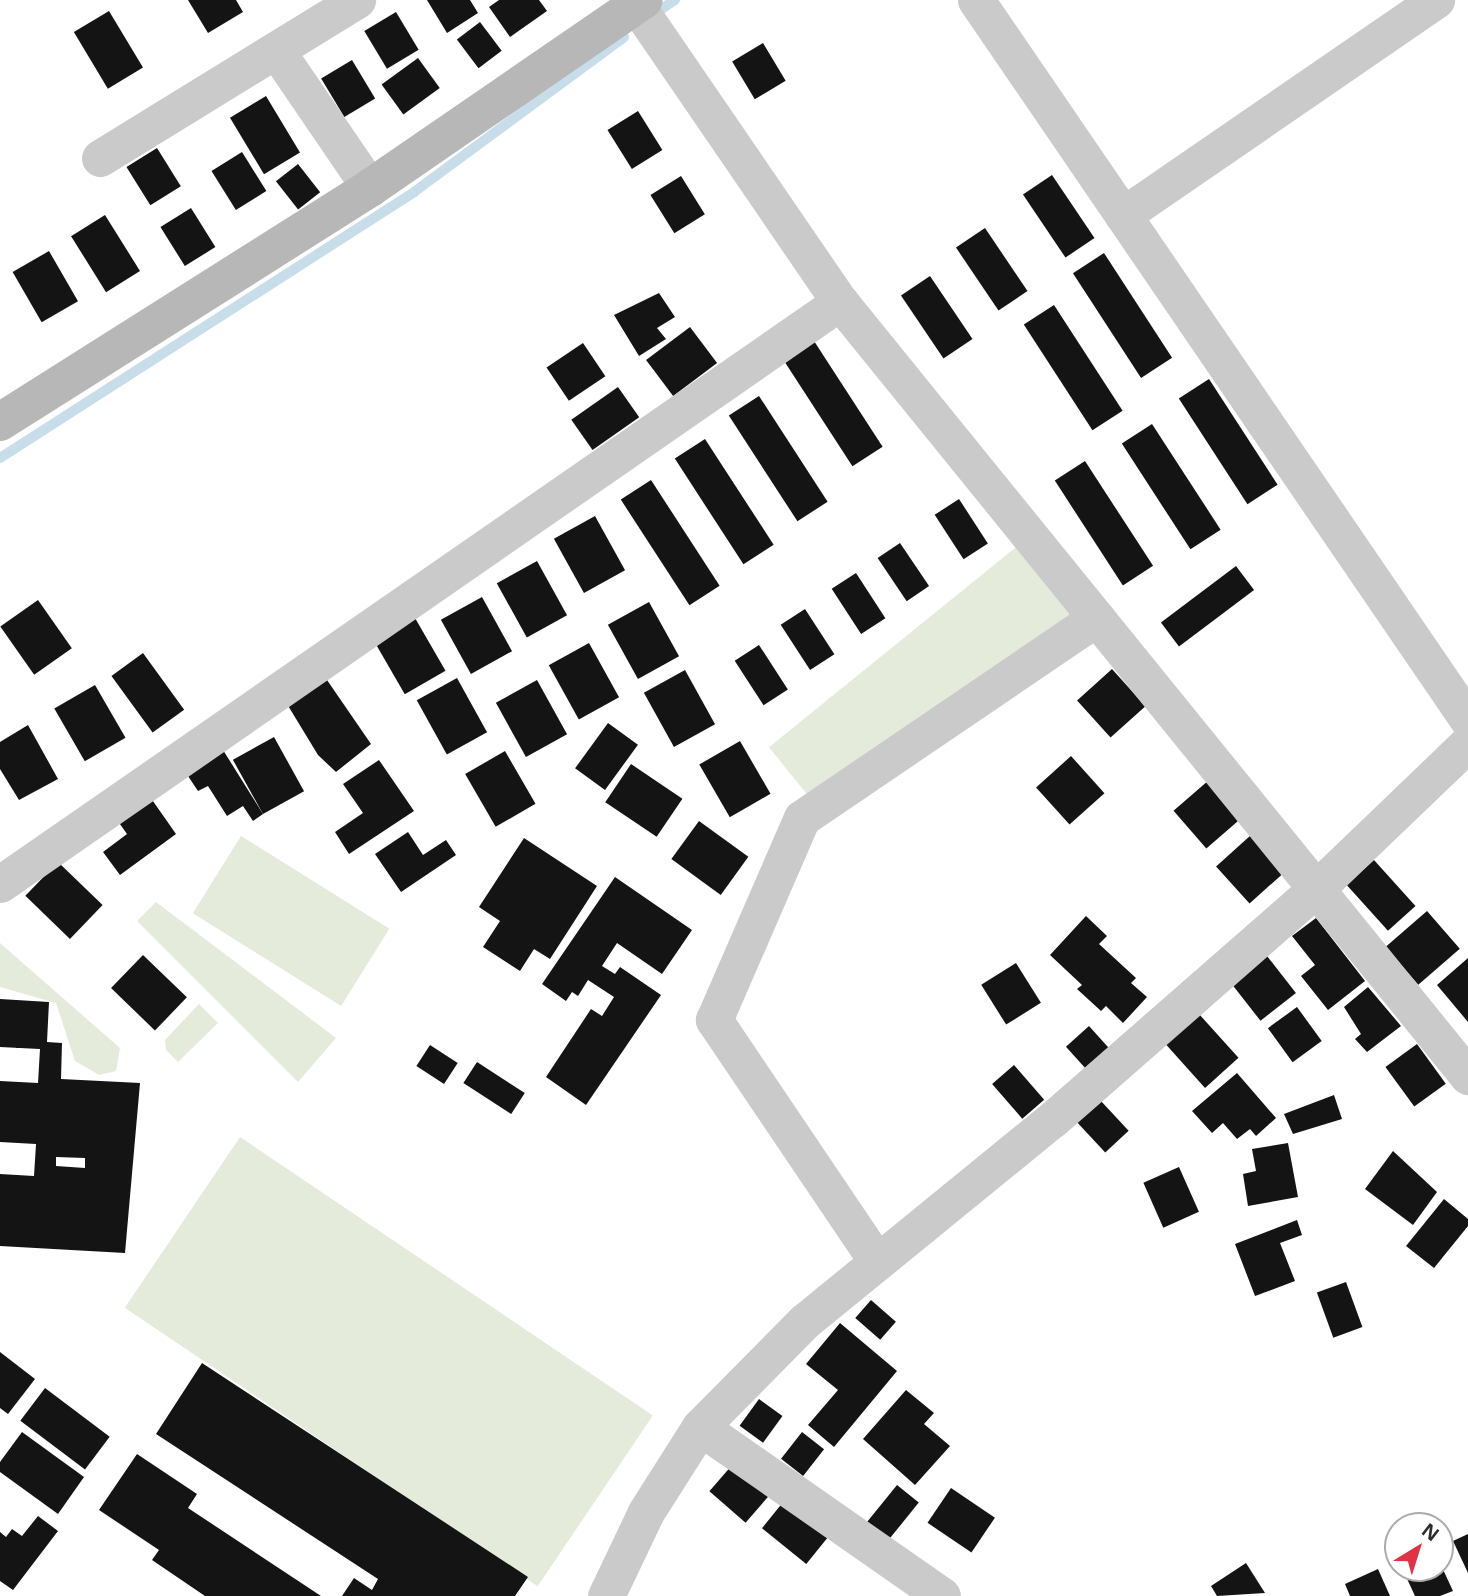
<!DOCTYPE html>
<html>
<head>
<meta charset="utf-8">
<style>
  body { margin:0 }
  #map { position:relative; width:1468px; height:1596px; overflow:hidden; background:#fff; font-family:"Open Sans",sans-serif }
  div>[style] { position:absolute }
  .green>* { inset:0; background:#e4ebdb; transform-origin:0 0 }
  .stream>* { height:10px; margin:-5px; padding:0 5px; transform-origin:5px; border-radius:5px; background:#c8ddea }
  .building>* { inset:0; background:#141414; transform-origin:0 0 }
  .street>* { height:37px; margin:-18.5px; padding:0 18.5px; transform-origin:18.5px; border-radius:18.5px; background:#cacaca }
  .secondary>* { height:38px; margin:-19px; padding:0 19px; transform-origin:19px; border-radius:19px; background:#b7b7b7 }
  span { translate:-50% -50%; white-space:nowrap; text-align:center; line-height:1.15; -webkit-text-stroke:7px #fff; paint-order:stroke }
  .north { position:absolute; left:1384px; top:1512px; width:70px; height:70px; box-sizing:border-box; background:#fff; border:2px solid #ababab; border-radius:50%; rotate:38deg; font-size:19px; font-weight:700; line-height:28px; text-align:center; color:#2d2d2d }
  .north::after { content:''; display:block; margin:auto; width:24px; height:32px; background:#e03444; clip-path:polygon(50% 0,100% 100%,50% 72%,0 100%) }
</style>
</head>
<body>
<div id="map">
  <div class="green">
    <div style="left:1020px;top:544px;width:88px;height:323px;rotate:51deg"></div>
    <div style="left:241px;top:836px;width:175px;height:91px;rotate:32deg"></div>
    <div style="clip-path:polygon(156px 902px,336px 1038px,298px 1082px,137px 921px)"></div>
    <div style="clip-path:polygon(0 943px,120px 1048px,116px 1071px,99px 1075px,75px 1061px,56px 1003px,0 987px)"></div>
    <div style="clip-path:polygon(199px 1004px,218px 1023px,178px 1062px,166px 1050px,165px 1040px)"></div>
    <div style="left:240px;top:1137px;width:498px;height:206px;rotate:34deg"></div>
  </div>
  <div class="stream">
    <div style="left:651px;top:16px;width:29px;rotate:-34deg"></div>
    <div style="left:0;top:458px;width:492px;rotate:-32.7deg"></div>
    <div style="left:414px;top:192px;width:261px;rotate:-36.4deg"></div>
  </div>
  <div class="building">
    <div style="clip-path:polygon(188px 0,236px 0,243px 12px,208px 33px)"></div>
    <div style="clip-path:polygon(427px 0,470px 0,478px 13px,447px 33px)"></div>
    <div style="clip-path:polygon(499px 0,539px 0,547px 11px,510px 37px,489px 7px)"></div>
    <div style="left:109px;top:11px;width:66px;height:41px;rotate:59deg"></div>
    <div style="left:396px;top:12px;width:44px;height:37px;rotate:59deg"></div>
    <div style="left:480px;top:22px;width:36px;height:29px;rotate:53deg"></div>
    <div style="left:763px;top:43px;width:44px;height:36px;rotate:59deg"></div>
    <div style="left:418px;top:58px;width:37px;height:45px;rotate:54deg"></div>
    <div style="left:352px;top:60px;width:45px;height:36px;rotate:59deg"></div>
    <div style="left:266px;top:96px;width:66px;height:42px;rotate:59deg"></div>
    <div style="left:638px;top:111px;width:46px;height:36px;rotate:58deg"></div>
    <div style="left:157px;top:148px;width:45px;height:36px;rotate:58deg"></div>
    <div style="left:242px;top:152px;width:46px;height:36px;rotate:58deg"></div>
    <div style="left:298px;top:164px;width:36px;height:28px;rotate:52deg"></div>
    <div style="left:1052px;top:175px;width:76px;height:35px;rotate:56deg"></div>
    <div style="left:681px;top:176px;width:45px;height:36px;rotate:58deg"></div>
    <div style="left:191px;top:208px;width:46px;height:36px;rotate:58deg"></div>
    <div style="left:105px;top:215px;width:66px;height:40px;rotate:58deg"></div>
    <div style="left:985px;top:228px;width:76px;height:35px;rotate:56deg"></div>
    <div style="left:49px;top:251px;width:58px;height:42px;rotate:60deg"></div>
    <div style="left:1104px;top:253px;width:125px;height:37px;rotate:57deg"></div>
    <div style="left:930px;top:276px;width:76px;height:35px;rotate:56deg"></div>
    <div style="clip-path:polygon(659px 293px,675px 317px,657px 328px,666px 339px,639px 356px,614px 315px)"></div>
    <div style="left:1054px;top:305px;width:126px;height:36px;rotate:57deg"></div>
    <div style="left:690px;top:327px;width:45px;height:55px;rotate:53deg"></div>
    <div style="left:814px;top:341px;width:126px;height:36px;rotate:57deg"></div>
    <div style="left:583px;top:343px;width:40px;height:44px;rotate:56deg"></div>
    <div style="left:1209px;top:379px;width:126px;height:36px;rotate:57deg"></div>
    <div style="left:618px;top:387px;width:37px;height:57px;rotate:55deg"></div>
    <div style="left:759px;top:396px;width:126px;height:36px;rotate:57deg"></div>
    <div style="left:1152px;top:424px;width:126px;height:36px;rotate:57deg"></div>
    <div style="left:705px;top:439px;width:126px;height:36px;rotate:57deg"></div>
    <div style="left:1085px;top:461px;width:125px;height:36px;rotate:57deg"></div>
    <div style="left:651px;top:480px;width:126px;height:36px;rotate:57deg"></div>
    <div style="left:959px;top:499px;width:53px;height:29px;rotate:57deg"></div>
    <div style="left:595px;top:516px;width:62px;height:47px;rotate:61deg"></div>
    <div style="left:900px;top:543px;width:52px;height:27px;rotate:56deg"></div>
    <div style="left:537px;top:561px;width:62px;height:46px;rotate:61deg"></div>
    <div style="left:1236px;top:566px;width:30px;height:94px;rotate:53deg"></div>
    <div style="left:856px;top:573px;width:54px;height:29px;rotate:57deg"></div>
    <div style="left:482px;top:597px;width:62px;height:47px;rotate:61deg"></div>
    <div style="left:38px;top:600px;width:59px;height:46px;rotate:55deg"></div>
    <div style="left:649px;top:602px;width:62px;height:47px;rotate:61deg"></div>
    <div style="left:805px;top:609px;width:54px;height:29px;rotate:57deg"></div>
    <div style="left:415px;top:618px;width:61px;height:47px;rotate:60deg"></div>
    <div style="left:589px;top:643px;width:62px;height:46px;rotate:61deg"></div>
    <div style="left:759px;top:645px;width:53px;height:29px;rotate:57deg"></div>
    <div style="left:143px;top:653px;width:70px;height:39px;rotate:54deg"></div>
    <div style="left:1112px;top:669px;width:50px;height:47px;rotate:48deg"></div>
    <div style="left:685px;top:670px;width:62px;height:47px;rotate:61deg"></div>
    <div style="left:457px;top:678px;width:62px;height:46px;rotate:61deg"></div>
    <div style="clip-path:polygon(327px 680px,371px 744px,336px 772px,318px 755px,287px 704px)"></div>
    <div style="left:537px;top:680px;width:62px;height:47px;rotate:61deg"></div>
    <div style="left:95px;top:685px;width:61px;height:47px;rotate:60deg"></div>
    <div style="left:608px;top:723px;width:37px;height:56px;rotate:36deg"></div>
    <div style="clip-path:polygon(28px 725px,58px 779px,19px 800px,0 769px,0 742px)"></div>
    <div style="left:274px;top:737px;width:62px;height:47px;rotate:61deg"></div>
    <div style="left:740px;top:741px;width:61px;height:47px;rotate:60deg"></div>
    <div style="clip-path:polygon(223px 750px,263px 814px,253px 821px,243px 806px,227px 816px,208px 786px,198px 791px,186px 773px)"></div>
    <div style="left:505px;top:751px;width:61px;height:46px;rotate:60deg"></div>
    <div style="left:1071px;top:756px;width:50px;height:47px;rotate:48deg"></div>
    <div style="clip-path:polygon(379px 760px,414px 811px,349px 854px,335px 832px,363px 813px,343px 784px)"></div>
    <div style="left:631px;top:764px;width:62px;height:46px;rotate:34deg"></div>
    <div style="left:1209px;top:780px;width:50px;height:47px;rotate:49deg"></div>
    <div style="clip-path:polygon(148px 794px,176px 834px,120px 875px,103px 852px,127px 834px,115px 817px)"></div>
    <div style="left:699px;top:821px;width:61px;height:47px;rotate:36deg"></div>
    <div style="clip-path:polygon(408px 832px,423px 855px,446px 840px,456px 855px,401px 892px,375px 854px)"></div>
    <div style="left:1251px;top:835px;width:50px;height:47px;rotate:48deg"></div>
    <div style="clip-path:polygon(524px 838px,597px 886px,550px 959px,534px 949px,520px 971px,483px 947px,500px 921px,479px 907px)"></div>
    <div style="left:1374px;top:860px;width:62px;height:37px;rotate:48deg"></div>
    <div style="left:58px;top:862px;width:62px;height:47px;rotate:44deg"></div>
    <div style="clip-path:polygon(615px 877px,692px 930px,662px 974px,617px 943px,602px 966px,615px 974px,620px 967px,661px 995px,586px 1105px,546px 1077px,591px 1009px,602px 1016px,614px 997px,588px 980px,578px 996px,572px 992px,566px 1001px,542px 984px)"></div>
    <div style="left:1427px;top:911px;width:50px;height:55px;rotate:49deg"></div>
    <div style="clip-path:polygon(1086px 916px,1107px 936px,1099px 944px,1136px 978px,1131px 983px,1147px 997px,1123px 1023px,1106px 1006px,1101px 1011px,1077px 989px,1082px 985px,1050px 955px)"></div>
    <div style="clip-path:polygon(1316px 918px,1365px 981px,1328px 1010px,1301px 976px,1315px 965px,1292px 936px)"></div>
    <div style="left:143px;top:955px;width:61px;height:46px;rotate:44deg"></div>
    <div style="left:1267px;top:956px;width:47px;height:45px;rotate:52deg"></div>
    <div style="clip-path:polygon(1468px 958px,1468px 1022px,1437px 985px)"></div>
    <div style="left:1016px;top:963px;width:47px;height:41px;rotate:58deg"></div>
    <div style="clip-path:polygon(1368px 987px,1401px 1026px,1367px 1052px,1355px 1039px,1361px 1034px,1344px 1007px)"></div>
    <div style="clip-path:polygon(evenodd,0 999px,49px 1002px,47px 1042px,62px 1043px,61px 1079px,140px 1083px,125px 1253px,0 1246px,0 1174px,34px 1176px,36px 1144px,0 1142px,0 1081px,38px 1083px,40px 1049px,0 1047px,0 999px,56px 1157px,85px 1158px,85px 1168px,56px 1166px,56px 1157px)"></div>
    <div style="left:1297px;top:1007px;width:42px;height:36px;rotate:54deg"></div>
    <div style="left:1199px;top:1014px;width:59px;height:45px;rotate:48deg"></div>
    <div style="left:1089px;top:1026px;width:30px;height:31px;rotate:48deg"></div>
    <div style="left:1417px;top:1044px;width:49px;height:39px;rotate:54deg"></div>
    <div style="left:430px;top:1045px;width:33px;height:25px;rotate:33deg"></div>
    <div style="left:477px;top:1062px;width:57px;height:25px;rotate:33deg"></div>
    <div style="left:1014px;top:1065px;width:46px;height:29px;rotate:49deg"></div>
    <div style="clip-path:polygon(1237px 1073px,1276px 1118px,1256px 1136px,1250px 1129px,1237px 1139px,1223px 1123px,1212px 1133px,1192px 1111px)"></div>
    <div style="clip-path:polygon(1334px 1095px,1342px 1119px,1293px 1134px,1284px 1114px)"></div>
    <div style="left:1100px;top:1100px;width:42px;height:32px;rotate:47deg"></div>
    <div style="clip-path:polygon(1288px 1143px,1298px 1197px,1248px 1206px,1243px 1174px,1256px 1171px,1252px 1149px)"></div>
    <div style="clip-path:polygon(1393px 1151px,1437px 1192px,1413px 1225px,1365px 1189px)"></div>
    <div style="left:1179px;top:1167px;width:49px;height:39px;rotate:66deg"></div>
    <div style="clip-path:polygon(1444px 1199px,1468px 1219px,1468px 1226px,1434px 1268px,1406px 1246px)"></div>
    <div style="clip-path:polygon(1297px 1220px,1302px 1235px,1280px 1243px,1295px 1281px,1255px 1296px,1235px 1244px)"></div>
    <div style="left:1346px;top:1282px;width:48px;height:31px;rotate:70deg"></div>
    <div style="left:871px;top:1300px;width:33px;height:24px;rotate:41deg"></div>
    <div style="clip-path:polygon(840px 1323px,897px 1371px,834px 1447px,808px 1425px,838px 1390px,806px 1364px)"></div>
    <div style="clip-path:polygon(0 1352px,35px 1379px,8px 1414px,0 1408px)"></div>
    <div style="clip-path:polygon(202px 1363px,528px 1577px,515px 1596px,342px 1596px,354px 1578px,372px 1590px,378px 1579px,156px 1434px)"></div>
    <div style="left:45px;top:1388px;width:81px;height:41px;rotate:37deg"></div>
    <div style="clip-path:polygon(906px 1390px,934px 1413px,924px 1424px,950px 1446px,915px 1485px,863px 1439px)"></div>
    <div style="left:759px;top:1399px;width:29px;height:33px;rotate:36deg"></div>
    <div style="clip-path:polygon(22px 1432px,84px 1477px,58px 1514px,0 1472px,0 1462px)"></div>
    <div style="left:802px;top:1432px;width:28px;height:34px;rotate:38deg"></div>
    <div style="clip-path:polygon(137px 1454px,197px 1494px,188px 1508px,321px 1596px,205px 1596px,152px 1560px,159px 1550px,99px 1510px)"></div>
    <div style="left:733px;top:1464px;width:48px;height:36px;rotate:41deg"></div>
    <div style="left:897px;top:1485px;width:28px;height:53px;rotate:39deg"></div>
    <div style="left:951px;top:1488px;width:53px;height:42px;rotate:34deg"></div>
    <div style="left:784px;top:1501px;width:57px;height:35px;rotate:39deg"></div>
    <div style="clip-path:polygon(38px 1516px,58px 1531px,13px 1590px,0 1581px,0 1532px,6px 1537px,12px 1529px,22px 1536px)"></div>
    <div style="clip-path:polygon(1468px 1534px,1468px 1573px,1453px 1541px)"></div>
    <div style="clip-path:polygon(1246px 1563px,1265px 1593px,1217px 1596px,1211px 1586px)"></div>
    <div style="clip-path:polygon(1440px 1563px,1453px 1591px,1440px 1596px,1415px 1596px,1402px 1568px,1440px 1568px)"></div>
    <div style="clip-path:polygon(1378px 1569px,1390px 1596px,1350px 1596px,1345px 1584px)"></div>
  </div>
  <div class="street">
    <div style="left:633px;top:0;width:366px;rotate:55.6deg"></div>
    <div style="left:840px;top:302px;width:997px;rotate:50.95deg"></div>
    <div style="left:976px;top:0;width:872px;rotate:55.65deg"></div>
    <div style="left:276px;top:50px;width:167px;rotate:55.7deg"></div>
    <div style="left:100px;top:158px;width:302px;rotate:-31.6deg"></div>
    <div style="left:1123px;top:215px;width:380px;rotate:-34.5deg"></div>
    <div style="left:0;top:884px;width:1022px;rotate:-34.72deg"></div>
    <div style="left:876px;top:1260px;width:290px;rotate:-124deg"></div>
    <div style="left:714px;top:1020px;width:220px;rotate:-66.5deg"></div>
    <div style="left:802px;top:818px;width:356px;rotate:-34.2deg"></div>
    <div style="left:700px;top:1427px;width:295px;rotate:34.9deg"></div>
    <div style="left:606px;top:1596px;width:93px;rotate:-64.5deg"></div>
    <div style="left:646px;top:1512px;width:101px;rotate:-57.6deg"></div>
    <div style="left:700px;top:1427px;width:149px;rotate:-45.3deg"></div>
    <div style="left:805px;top:1321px;width:320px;rotate:-39.2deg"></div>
    <div style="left:1053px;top:1119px;width:349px;rotate:-41.2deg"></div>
    <div style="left:1316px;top:889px;width:211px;rotate:-43.8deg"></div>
  </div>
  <div class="secondary">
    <div style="left:0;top:422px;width:438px;rotate:-32.3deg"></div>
    <div style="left:370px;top:188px;width:332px;rotate:-34.5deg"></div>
  </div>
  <div class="north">N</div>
</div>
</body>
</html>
